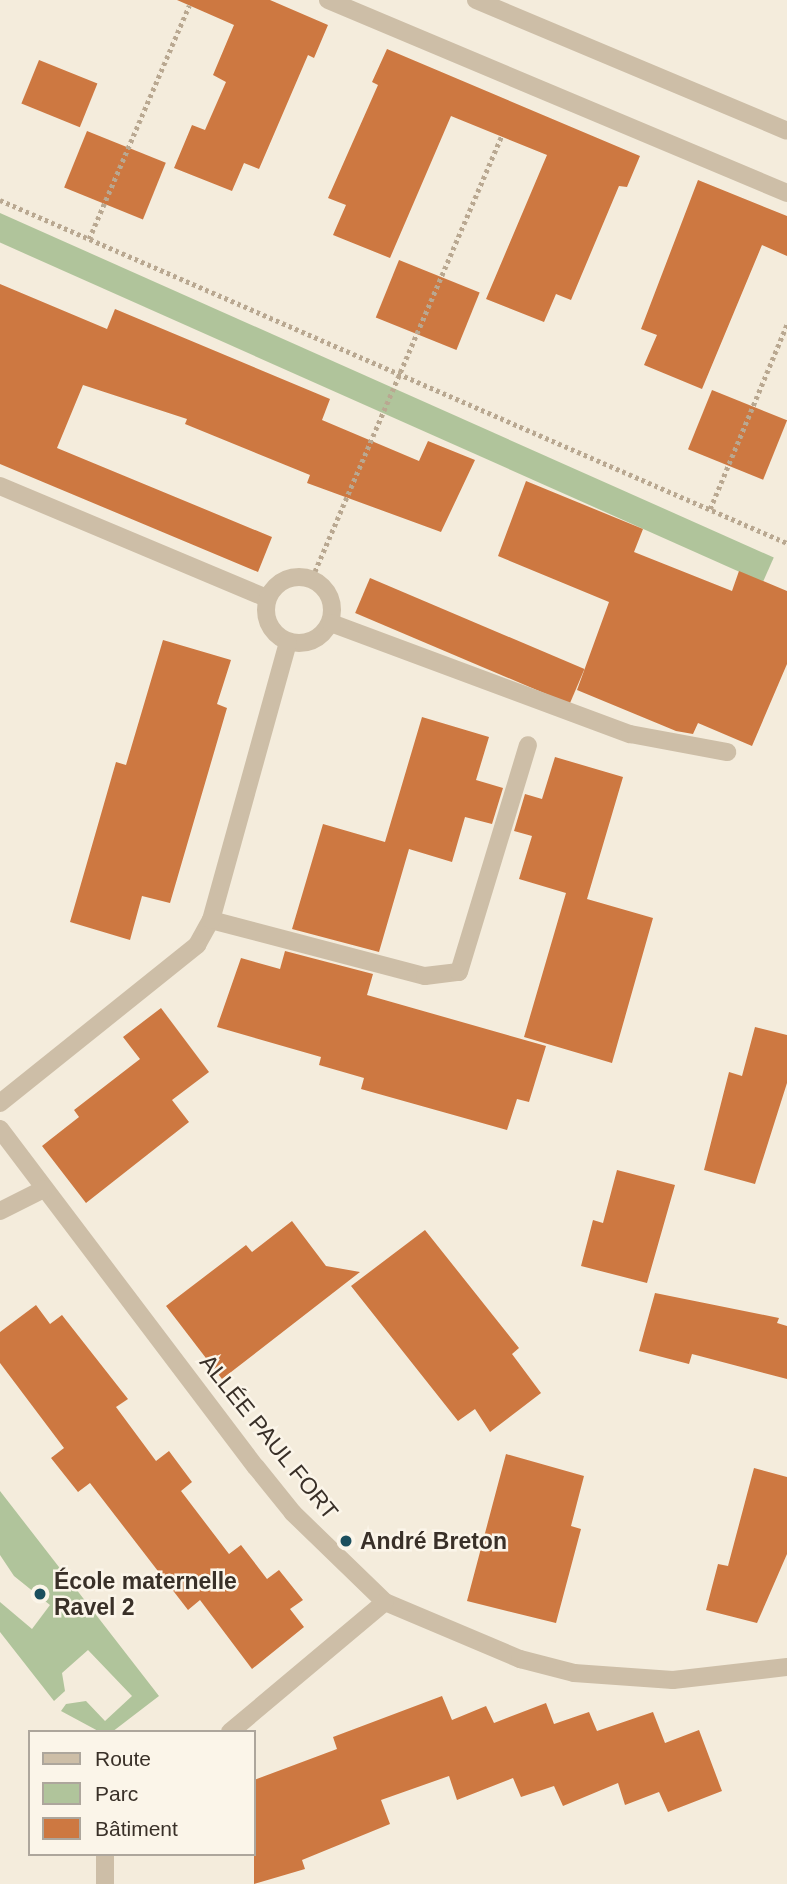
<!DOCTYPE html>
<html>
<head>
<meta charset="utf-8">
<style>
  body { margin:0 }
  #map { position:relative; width:787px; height:1884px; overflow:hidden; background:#f4ecdc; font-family:Arial,sans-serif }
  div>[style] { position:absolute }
  .green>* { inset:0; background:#b0c49b; transform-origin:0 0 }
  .building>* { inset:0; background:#cd7841; transform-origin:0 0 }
  .path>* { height:4.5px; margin-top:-2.25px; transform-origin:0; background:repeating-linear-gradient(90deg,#b9a891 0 3.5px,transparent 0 7px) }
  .service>* { height:18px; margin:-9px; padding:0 9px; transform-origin:9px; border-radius:9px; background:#cdbea7 }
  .minor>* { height:18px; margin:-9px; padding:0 9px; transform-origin:9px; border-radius:9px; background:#cdbea7 }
  .minor>.ring { margin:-9px; padding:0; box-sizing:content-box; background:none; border:18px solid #cdbea7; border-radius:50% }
  .tertiary>* { height:18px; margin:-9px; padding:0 9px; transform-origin:9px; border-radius:9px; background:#cdbea7 }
  .dots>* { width:19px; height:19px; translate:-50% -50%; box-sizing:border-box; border:4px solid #fbf5e9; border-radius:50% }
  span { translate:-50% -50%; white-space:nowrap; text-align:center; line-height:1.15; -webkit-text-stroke:5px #fbf5e9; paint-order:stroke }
  .street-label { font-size:23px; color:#393028 }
  .poi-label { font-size:23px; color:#393028; font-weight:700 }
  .left { translate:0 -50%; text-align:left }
  .legend { position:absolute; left:28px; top:1730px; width:228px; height:126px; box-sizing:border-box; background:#fbf5e9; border:2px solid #ada69c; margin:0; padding:9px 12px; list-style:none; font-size:21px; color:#393028 }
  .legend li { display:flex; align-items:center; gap:14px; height:35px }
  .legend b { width:35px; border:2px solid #ada69c }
</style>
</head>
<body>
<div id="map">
  <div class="green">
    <div style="left:0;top:213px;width:847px;height:27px;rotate:24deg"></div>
    <div style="clip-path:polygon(0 1491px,159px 1696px,112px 1732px,100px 1732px,61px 1711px,66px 1704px,86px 1701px,105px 1721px,132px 1696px,88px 1650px,62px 1673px,65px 1691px,54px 1701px,0 1632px,0 1602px,32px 1629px,50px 1605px,14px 1576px,0 1555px)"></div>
  </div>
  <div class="building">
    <div style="clip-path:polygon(177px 0,270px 0,328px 25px,314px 58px,308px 55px,259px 169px,244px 163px,232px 191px,174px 168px,192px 125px,205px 130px,226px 82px,213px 75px,234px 25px)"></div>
    <div style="clip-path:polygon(387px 49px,640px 156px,627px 187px,619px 186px,571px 300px,556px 294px,544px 322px,486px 299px,547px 155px,451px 116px,390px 258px,333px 235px,346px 205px,328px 198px,378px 85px,372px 82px)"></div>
    <div style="left:39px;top:60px;width:63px;height:47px;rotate:22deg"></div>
    <div style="left:87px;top:131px;width:85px;height:61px;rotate:22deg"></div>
    <div style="clip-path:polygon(698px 180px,787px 216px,787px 256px,762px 245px,702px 389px,644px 365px,657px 335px,641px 329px)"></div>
    <div style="left:399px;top:260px;width:87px;height:62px;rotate:22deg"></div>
    <div style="clip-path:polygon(0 284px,107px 329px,115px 309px,330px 399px,322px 420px,419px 461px,428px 441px,475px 460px,441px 532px,307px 483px,310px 475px,185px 424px,187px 419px,83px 385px,57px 448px,272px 537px,258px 572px,0 464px)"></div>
    <div style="left:712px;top:390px;width:81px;height:64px;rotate:22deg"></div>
    <div style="clip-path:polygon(526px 481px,643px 529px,634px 552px,732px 591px,739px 571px,787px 591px,787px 664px,752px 746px,698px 723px,693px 734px,676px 731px,577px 690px,609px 602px,498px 556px)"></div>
    <div style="left:370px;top:578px;width:233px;height:38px;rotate:23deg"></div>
    <div style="clip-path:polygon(163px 640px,231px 660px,217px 704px,227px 708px,170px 903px,142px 896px,130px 940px,70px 922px,116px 762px,126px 765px)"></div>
    <div style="clip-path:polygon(422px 717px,489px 737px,476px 780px,503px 788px,492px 824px,465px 817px,452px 862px,409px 849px,379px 952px,292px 929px,323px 824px,385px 842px)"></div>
    <div style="clip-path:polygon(555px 757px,623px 777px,587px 899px,653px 918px,612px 1063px,524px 1037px,566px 893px,519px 879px,532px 836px,514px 831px,525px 794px,542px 799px)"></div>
    <div style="clip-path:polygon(285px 951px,373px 974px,367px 995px,546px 1046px,529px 1102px,517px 1099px,507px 1130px,361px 1089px,364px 1078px,319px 1065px,321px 1057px,217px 1027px,241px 958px,280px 969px)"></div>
    <div style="clip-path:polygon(161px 1008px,209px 1072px,172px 1100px,189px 1122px,86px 1203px,42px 1146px,79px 1117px,74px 1110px,140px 1059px,123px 1037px)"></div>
    <div style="clip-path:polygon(755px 1027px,787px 1035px,787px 1083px,755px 1184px,704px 1170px,729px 1072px,742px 1076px)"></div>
    <div style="clip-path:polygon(617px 1170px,675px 1185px,647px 1283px,581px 1266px,593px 1220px,603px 1223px)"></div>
    <div style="clip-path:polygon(292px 1221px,326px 1266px,360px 1272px,222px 1379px,166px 1306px,246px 1245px,252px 1252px)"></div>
    <div style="clip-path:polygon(425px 1230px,519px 1348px,512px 1354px,541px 1393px,490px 1432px,475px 1409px,458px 1421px,351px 1286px)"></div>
    <div style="clip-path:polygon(655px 1293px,779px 1318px,777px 1323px,787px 1326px,787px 1379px,692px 1354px,689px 1364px,639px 1351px)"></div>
    <div style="clip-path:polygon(36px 1305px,50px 1324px,62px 1315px,128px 1399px,116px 1407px,156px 1461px,169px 1451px,192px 1482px,181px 1491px,229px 1554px,241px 1545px,267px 1579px,279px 1570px,303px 1600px,290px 1609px,304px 1627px,252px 1669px,200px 1600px,188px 1610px,90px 1483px,78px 1492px,51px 1458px,64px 1448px,0 1363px,0 1332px)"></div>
    <div style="clip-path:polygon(506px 1454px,584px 1476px,571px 1526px,581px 1529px,556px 1623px,467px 1601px)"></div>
    <div style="clip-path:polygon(754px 1468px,787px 1477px,787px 1554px,757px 1623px,706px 1610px,718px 1564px,728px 1566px)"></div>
    <div style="clip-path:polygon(442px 1696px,452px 1720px,486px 1706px,494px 1723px,546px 1703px,554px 1724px,589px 1712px,597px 1731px,653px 1712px,665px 1743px,699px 1730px,722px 1791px,668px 1812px,659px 1792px,625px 1805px,618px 1783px,563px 1806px,554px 1786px,521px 1797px,513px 1778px,457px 1800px,449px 1776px,381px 1800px,390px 1824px,302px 1860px,305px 1869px,254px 1884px,254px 1780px,337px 1749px,333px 1737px)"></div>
  </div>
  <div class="path">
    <div style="left:0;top:200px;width:858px;rotate:23.55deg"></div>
    <div style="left:89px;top:239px;width:254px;rotate:-66.8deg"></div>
    <div style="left:710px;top:509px;width:200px;rotate:-67.4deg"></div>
    <div style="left:312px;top:578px;width:481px;rotate:-66.8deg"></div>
  </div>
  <div class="service">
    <div style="left:328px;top:0;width:498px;rotate:22.8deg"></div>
  </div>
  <div class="minor">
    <div style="left:0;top:486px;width:290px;rotate:22.8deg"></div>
    <div class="ring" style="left:266px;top:577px;width:48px;height:48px"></div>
    <div style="left:331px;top:623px;width:319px;rotate:20.4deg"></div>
    <div style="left:630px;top:734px;width:99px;rotate:10.5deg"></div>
    <div style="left:211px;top:920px;width:221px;rotate:14.7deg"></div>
    <div style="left:425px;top:976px;width:34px;rotate:-7deg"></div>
    <div style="left:459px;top:972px;width:237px;rotate:-73.1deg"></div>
    <div style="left:0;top:1103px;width:253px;rotate:-38.7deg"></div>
    <div style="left:197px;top:945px;width:29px;rotate:-61deg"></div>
    <div style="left:211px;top:920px;width:288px;rotate:-74.5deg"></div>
    <div style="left:0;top:1129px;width:424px;rotate:52.9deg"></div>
    <div style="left:256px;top:1467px;width:59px;rotate:51.2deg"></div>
    <div style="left:293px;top:1513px;width:128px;rotate:44.1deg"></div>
    <div style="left:385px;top:1602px;width:147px;rotate:22.9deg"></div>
    <div style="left:520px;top:1659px;width:56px;rotate:14.5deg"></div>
    <div style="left:574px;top:1673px;width:99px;rotate:4deg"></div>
    <div style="left:673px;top:1680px;width:115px;rotate:-6.5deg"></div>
    <div style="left:0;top:1211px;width:49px;rotate:-26.6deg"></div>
    <div style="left:230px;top:1732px;width:202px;rotate:-40deg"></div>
    <div style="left:105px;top:1854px;width:30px;rotate:90deg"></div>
  </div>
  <div class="tertiary">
    <div style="left:476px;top:0;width:337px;rotate:22.8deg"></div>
  </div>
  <div class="dots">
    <div style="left:346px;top:1541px;background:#1b4f5e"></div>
    <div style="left:40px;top:1594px;background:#1b4f5e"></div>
  </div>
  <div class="street-label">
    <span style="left:269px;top:1437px;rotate:51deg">ALLÉE PAUL FORT</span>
  </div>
  <div class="poi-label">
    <span class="left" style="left:360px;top:1541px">André Breton</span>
    <span class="left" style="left:54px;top:1594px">École maternelle<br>Ravel 2</span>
  </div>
  <ul class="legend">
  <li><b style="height:9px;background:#cdbea7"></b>Route</li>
  <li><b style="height:19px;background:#b0c49b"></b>Parc</li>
  <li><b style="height:19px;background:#cd7841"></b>Bâtiment</li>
  </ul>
</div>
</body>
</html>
